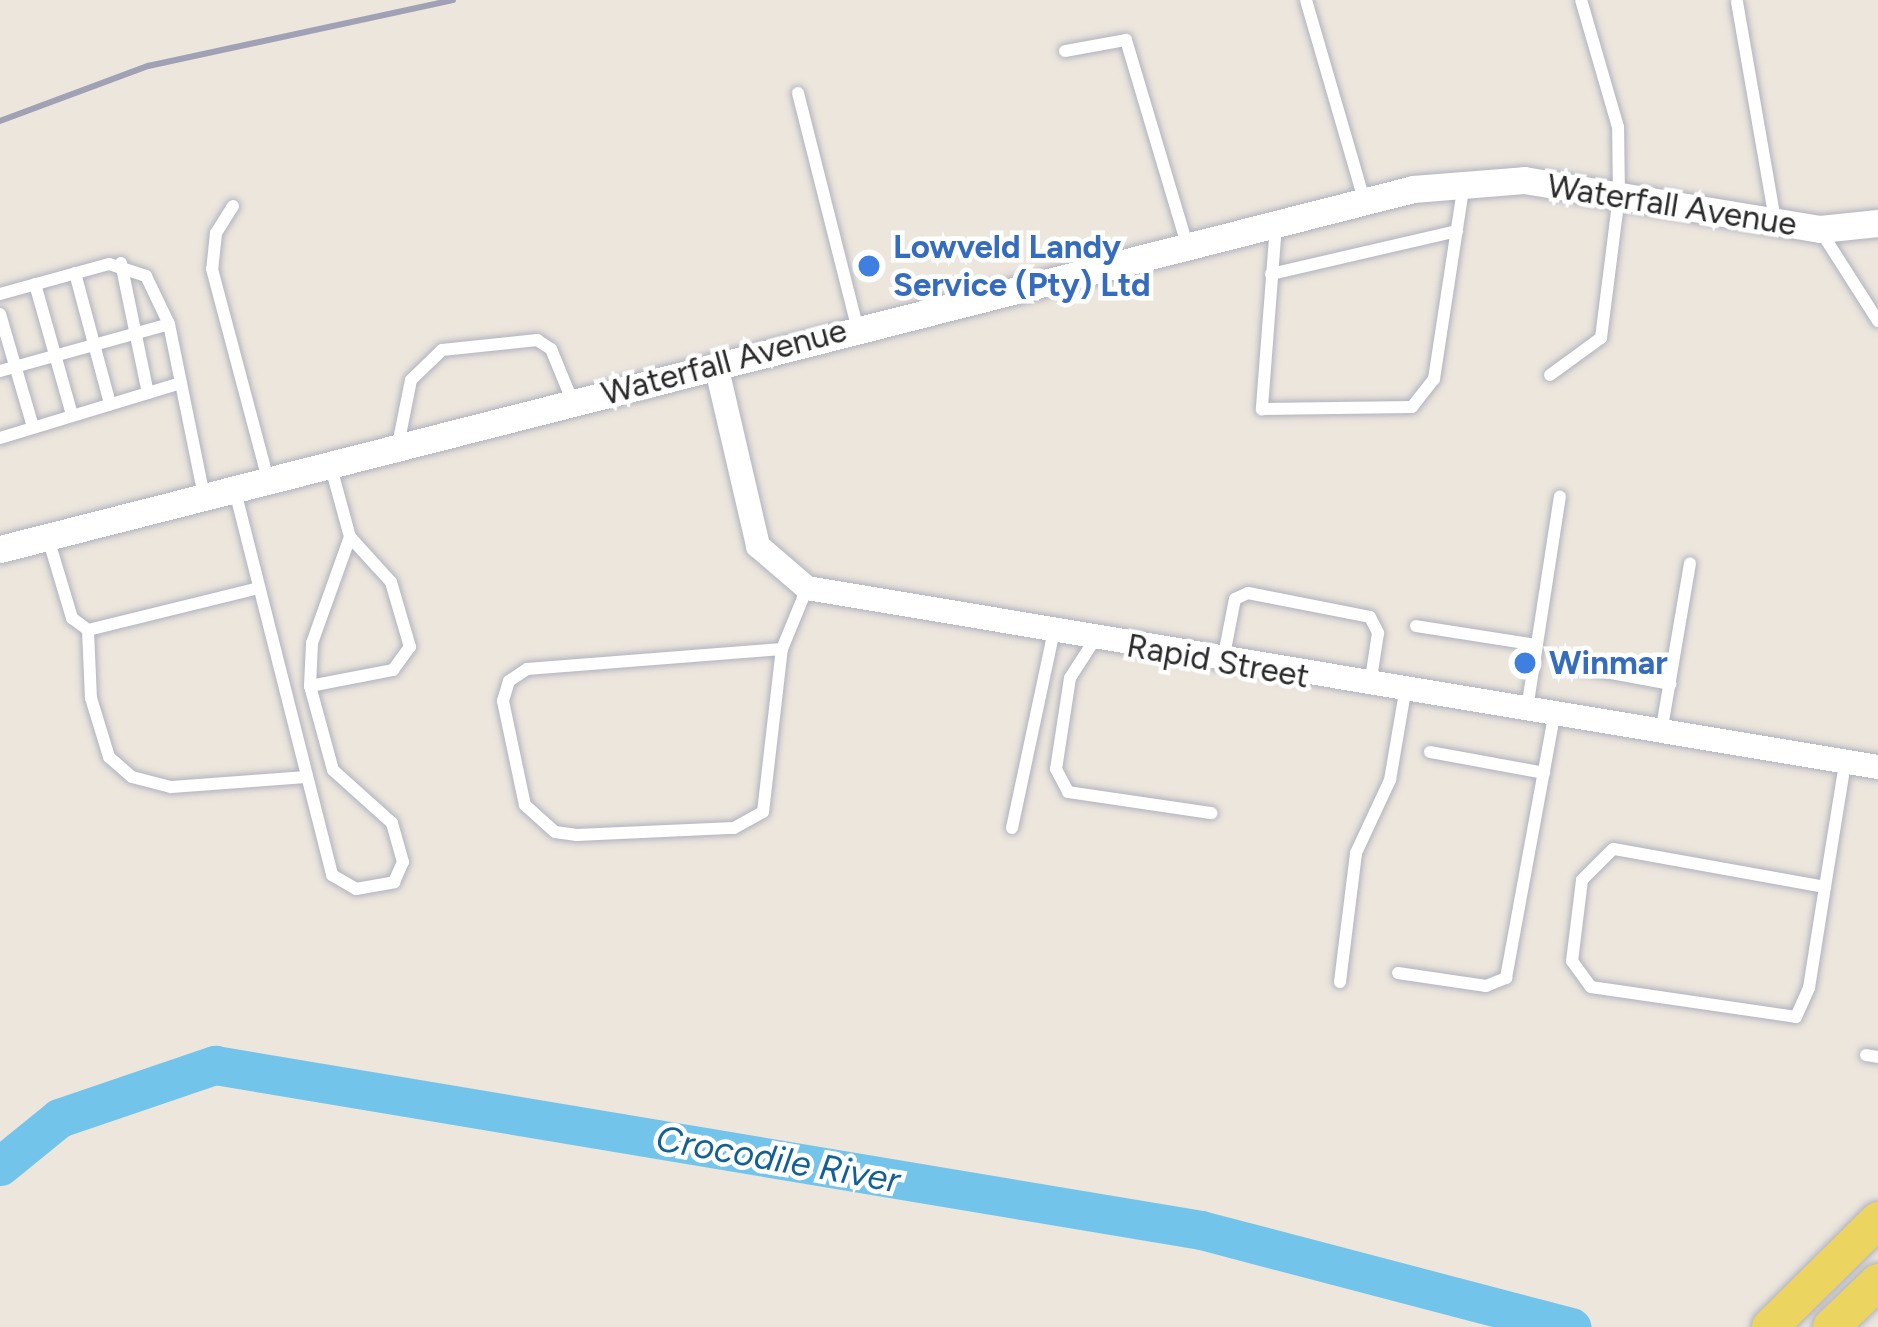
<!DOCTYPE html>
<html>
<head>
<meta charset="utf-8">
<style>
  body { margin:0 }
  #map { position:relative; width:1878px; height:1327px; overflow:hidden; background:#ece6dd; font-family:Figtree,sans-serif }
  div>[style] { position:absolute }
  .river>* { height:39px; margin:-19.5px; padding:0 19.5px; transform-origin:19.5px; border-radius:19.5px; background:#73c4eb }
  .roads { filter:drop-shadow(0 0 3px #b0b2be) drop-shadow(0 0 3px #b0b2be) }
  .service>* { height:12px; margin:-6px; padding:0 6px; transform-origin:6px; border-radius:6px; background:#fff }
  .minor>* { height:24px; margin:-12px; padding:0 12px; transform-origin:12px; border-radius:12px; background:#fff }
  .tertiary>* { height:27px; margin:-13.5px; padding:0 13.5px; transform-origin:13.5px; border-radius:13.5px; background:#fff }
  .primary>* { height:36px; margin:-18px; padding:0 18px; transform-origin:18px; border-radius:18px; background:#ecd461 }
  .rail>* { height:6px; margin:-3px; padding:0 3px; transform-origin:3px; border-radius:3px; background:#a0a1b4 }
  .dots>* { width:33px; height:33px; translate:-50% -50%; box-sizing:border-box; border:6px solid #fff; border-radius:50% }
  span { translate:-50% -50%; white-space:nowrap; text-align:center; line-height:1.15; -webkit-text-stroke:9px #fff; paint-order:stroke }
  .street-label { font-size:33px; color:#2a2a2a }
  .shop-label { font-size:33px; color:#366cbe; font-weight:700 }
  .left { translate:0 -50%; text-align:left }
  .water-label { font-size:36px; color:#116197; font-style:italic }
</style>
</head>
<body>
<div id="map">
  <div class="river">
    <div style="left:0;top:1166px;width:76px;rotate:-39.1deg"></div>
    <div style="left:59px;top:1118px;width:165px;rotate:-18.8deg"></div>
    <div style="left:215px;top:1065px;width:1000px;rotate:9.5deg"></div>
    <div style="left:1201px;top:1230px;width:383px;rotate:14.7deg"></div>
  </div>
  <div class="roads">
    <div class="service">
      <div style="left:1306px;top:0;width:208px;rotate:73.8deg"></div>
      <div style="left:1737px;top:2px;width:221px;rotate:80.1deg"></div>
      <div style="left:1065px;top:51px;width:62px;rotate:-10.2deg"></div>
      <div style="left:1126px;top:40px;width:214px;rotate:73.4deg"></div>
      <div style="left:798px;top:93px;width:240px;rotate:75.8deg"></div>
      <div style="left:233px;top:206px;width:32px;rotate:122deg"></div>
      <div style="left:216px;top:233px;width:36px;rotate:96deg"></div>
      <div style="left:212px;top:269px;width:218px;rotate:75.1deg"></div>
      <div style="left:1276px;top:225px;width:185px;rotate:94.4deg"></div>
      <div style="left:1262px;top:409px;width:150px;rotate:-0.8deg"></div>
      <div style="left:1412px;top:407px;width:36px;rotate:-52deg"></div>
      <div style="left:1434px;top:379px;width:198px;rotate:-81.3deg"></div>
      <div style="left:1820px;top:230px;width:108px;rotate:57.5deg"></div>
      <div style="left:121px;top:263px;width:133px;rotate:78.3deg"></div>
      <div style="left:75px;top:273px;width:136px;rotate:75deg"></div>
      <div style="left:1271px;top:274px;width:191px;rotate:-13deg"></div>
      <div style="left:35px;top:284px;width:136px;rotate:74.2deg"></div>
      <div style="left:0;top:294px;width:113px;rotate:-15.4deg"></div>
      <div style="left:109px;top:264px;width:39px;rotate:18deg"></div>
      <div style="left:146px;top:276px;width:53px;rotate:64.4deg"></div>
      <div style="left:169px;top:324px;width:176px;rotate:78.5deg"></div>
      <div style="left:0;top:314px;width:118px;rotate:73.7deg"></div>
      <div style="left:0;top:371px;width:175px;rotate:-15.5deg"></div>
      <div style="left:1550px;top:375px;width:63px;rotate:-36deg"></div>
      <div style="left:1601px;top:338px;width:144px;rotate:-82.8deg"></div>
      <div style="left:1619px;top:195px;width:68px;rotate:-90.8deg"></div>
      <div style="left:1618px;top:127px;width:132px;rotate:-106.2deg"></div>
      <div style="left:0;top:438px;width:189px;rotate:-16.9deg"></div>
      <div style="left:398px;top:445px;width:66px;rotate:-78.7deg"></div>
      <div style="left:411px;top:380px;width:43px;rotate:-44.1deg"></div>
      <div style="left:442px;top:350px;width:96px;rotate:-6deg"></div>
      <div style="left:537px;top:340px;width:17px;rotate:33deg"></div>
      <div style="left:551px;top:349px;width:55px;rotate:67.6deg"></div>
      <div style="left:235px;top:491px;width:396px;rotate:75.8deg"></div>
      <div style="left:332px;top:875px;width:28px;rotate:30deg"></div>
      <div style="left:356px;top:889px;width:39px;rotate:-10deg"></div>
      <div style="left:394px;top:882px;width:22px;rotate:-66deg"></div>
      <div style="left:403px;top:862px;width:41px;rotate:-105.8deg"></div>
      <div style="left:392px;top:823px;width:79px;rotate:-138.1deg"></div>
      <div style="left:333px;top:770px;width:87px;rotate:-105.3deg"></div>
      <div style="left:310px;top:686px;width:43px;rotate:-87.3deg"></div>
      <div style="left:312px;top:643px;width:113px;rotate:-70.3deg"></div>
      <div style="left:48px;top:538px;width:84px;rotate:73.3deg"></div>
      <div style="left:72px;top:618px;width:20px;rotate:37deg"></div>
      <div style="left:88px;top:630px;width:176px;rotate:-13.8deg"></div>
      <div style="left:1416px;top:626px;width:122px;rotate:8.9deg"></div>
      <div style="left:88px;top:630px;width:68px;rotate:87.5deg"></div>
      <div style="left:91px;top:698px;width:62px;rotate:73deg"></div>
      <div style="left:109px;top:757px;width:30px;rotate:41deg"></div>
      <div style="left:132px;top:777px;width:40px;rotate:14.4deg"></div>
      <div style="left:171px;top:787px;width:136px;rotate:-4.2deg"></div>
      <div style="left:1095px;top:639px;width:46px;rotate:122.7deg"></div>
      <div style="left:1070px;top:678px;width:92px;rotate:98.7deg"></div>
      <div style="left:1056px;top:769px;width:26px;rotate:62deg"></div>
      <div style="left:1068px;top:792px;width:145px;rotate:8.4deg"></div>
      <div style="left:782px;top:649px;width:256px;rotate:175.5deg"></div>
      <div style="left:527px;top:669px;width:22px;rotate:146deg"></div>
      <div style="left:509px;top:681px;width:21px;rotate:107deg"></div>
      <div style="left:503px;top:701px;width:106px;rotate:78.1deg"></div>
      <div style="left:525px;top:805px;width:40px;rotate:42deg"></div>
      <div style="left:555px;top:832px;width:22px;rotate:8deg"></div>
      <div style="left:577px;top:835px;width:157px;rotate:-2.6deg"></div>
      <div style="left:734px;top:828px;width:33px;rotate:-29deg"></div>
      <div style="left:763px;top:812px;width:164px;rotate:-83.4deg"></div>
      <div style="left:782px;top:649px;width:66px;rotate:-67.7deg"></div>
      <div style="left:1223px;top:660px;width:62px;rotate:-78.9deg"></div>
      <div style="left:1235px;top:599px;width:14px;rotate:-25deg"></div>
      <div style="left:1248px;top:593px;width:124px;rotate:11.1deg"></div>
      <div style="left:1370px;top:617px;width:18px;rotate:63deg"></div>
      <div style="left:1378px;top:633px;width:53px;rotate:98.7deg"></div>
      <div style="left:1578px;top:667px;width:94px;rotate:10.5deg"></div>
      <div style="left:310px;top:686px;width:85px;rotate:-10.9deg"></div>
      <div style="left:393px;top:670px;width:29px;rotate:-54deg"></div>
      <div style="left:410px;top:647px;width:68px;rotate:-106.3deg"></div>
      <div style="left:391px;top:582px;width:61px;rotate:-132.3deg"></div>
      <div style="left:350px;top:537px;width:76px;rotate:-105.3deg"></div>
      <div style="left:1527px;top:709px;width:215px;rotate:-81.2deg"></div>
      <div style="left:1661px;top:733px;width:172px;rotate:-80.3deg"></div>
      <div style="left:1430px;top:752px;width:116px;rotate:10.4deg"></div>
      <div style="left:1012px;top:828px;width:202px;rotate:-78deg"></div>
      <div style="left:1825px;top:887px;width:215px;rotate:-169.8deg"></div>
      <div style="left:1613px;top:849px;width:44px;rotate:135deg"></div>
      <div style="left:1582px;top:880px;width:82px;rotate:97deg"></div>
      <div style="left:1572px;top:961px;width:32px;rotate:54deg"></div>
      <div style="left:1591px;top:987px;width:207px;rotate:8.3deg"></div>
      <div style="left:1796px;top:1017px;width:32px;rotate:-66deg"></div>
      <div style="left:1809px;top:988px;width:102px;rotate:-81deg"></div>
      <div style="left:1825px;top:887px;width:125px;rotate:-80.8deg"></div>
      <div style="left:1398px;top:973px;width:89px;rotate:8.4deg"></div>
      <div style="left:1486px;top:986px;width:22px;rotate:-22deg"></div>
      <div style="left:1506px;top:978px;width:265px;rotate:-79.6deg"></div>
      <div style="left:1340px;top:982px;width:130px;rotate:-82.9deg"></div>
      <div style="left:1356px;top:853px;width:81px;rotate:-65deg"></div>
      <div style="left:1390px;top:780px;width:89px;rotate:-80.3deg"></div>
      <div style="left:1866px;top:1055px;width:12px;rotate:9deg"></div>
    </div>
    <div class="minor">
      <div style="left:716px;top:365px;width:186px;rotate:76.9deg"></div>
      <div style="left:758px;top:546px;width:65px;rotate:40.6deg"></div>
      <div style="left:807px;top:588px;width:1086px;rotate:9.49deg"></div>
    </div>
    <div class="tertiary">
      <div style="left:0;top:549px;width:1458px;rotate:-14.29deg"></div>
      <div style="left:1413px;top:189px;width:111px;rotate:-4.6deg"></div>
      <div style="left:1524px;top:180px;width:300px;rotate:9.4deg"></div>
      <div style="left:1820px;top:229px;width:58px;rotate:-5.9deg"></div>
    </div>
    <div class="primary">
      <div style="left:1770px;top:1327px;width:152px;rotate:-44.7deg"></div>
      <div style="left:1831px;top:1327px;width:65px;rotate:-43.8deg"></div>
    </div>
  </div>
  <div class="rail">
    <div style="left:0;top:121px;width:158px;rotate:-20.4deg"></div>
    <div style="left:148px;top:66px;width:312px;rotate:-12.2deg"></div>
  </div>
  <div class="dots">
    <div style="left:869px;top:266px;background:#3f7fe0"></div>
    <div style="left:1525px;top:663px;background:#3f7fe0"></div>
  </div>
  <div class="street-label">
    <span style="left:1672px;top:205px;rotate:9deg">Waterfall Avenue</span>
    <span style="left:724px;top:362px;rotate:-15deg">Waterfall Avenue</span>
    <span style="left:1218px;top:661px;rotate:10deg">Rapid Street</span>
  </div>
  <div class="shop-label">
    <span class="left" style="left:893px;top:266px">Lowveld Landy<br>Service (Pty) Ltd</span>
    <span class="left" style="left:1549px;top:663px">Winmar</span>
  </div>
  <div class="water-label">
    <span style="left:778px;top:1159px;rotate:10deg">Crocodile River</span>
  </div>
</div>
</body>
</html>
